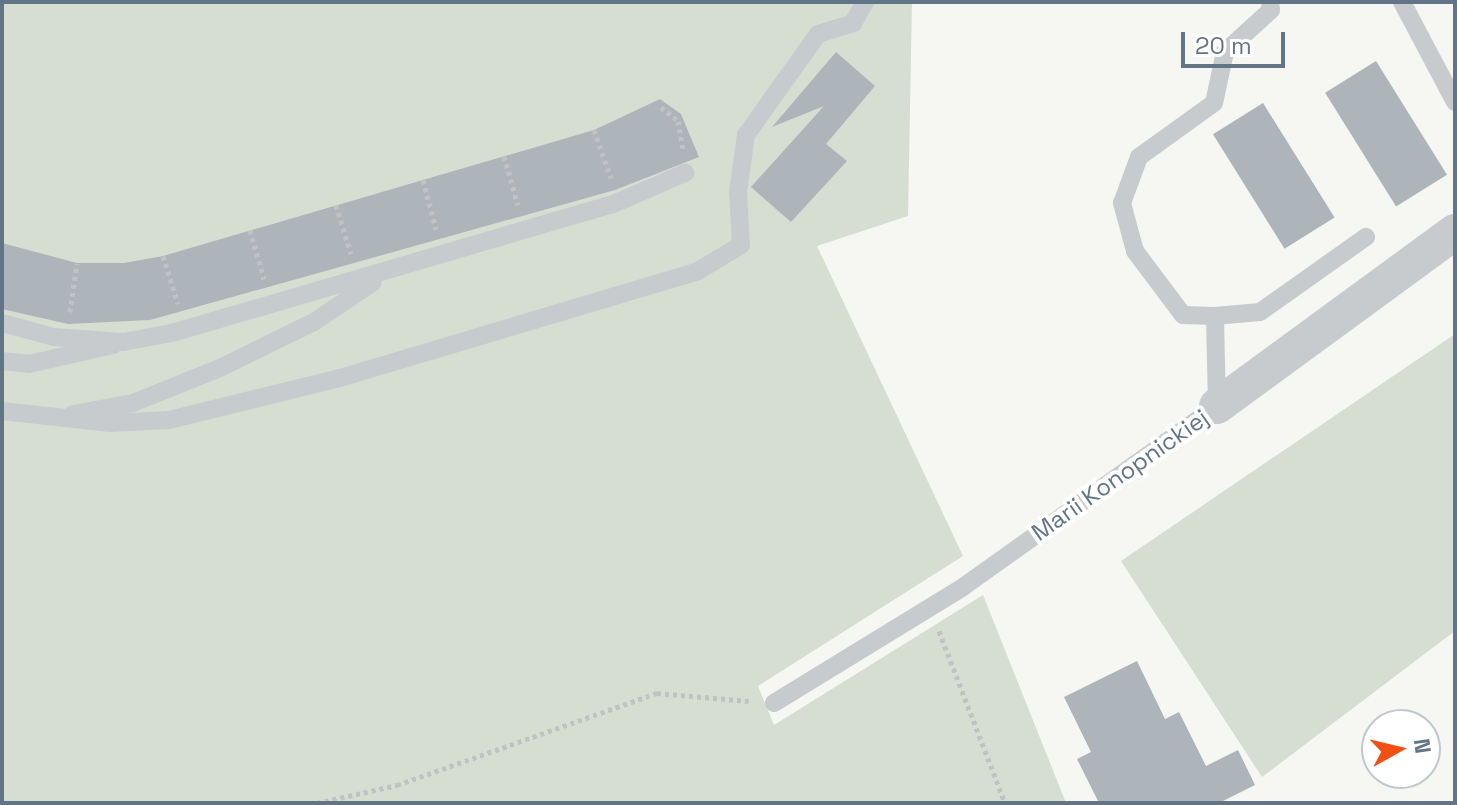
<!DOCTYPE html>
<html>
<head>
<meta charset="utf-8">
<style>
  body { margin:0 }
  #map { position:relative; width:1457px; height:805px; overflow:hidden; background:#f6f6f2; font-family:"Space Grotesk",sans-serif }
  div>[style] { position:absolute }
  .green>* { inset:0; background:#d6ded2 }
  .building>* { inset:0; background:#adb5bb; transform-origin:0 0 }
  .path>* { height:5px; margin-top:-2.5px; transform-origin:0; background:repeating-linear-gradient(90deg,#c0c2c4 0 4px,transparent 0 8px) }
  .lane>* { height:18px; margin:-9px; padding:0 9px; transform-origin:9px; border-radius:9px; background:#c8cbce }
  .street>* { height:36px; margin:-18px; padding:0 18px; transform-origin:18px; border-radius:18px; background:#c8cbce }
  span { translate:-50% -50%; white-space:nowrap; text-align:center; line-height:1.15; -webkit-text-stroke:8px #fff; paint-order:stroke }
  .street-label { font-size:24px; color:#627586 }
  .frame { position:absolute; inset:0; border:4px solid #627586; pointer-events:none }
  .north { position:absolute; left:1361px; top:709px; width:80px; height:80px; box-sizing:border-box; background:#fff; border:2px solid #c0c8cf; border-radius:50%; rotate:82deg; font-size:22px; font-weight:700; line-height:32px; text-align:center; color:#627586 }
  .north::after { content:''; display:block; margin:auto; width:28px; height:36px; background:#f34f15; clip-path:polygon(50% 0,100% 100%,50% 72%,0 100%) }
  .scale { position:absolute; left:1181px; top:32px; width:104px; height:36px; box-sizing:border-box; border:4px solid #627586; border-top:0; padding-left:10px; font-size:24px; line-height:28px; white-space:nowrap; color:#627586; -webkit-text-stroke:6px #fff; paint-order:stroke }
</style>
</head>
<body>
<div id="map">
  <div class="green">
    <div style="clip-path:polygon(2px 2px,912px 2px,908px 216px,817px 246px,963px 556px,758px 686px,774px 725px,983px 595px,1066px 803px,2px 803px)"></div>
    <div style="clip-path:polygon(1455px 334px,1455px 631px,1262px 777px,1121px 561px)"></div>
  </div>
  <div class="building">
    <div style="clip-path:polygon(836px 52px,875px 86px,826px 144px,847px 161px,791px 222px,751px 187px,824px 106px,772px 127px)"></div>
    <div style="left:1376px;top:61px;width:134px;height:60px;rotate:58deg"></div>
    <div style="clip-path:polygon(660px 99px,681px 114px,699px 157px,615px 190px,150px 320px,68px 324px,2px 309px,2px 243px,77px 263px,124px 263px,163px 256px,594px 130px)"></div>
    <div style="left:1263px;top:103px;width:135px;height:59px;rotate:58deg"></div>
    <div style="clip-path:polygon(1137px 661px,1165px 719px,1179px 712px,1206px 766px,1238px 750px,1255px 785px,1219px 803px,1099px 803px,1077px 759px,1091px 752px,1064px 697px)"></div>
  </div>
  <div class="path">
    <div style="left:661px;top:107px;width:22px;rotate:39deg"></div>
    <div style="left:678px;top:121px;width:28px;rotate:80deg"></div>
    <div style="left:594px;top:130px;width:51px;rotate:70.5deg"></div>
    <div style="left:504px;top:156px;width:51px;rotate:74.1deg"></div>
    <div style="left:423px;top:180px;width:51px;rotate:75.1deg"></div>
    <div style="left:336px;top:205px;width:51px;rotate:73deg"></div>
    <div style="left:250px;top:230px;width:51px;rotate:74.1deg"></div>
    <div style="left:163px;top:256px;width:50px;rotate:72.6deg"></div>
    <div style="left:70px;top:312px;width:49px;rotate:-81.9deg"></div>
    <div style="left:939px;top:631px;width:184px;rotate:69deg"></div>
    <div style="left:317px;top:803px;width:82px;rotate:-12.7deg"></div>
    <div style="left:397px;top:785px;width:276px;rotate:-19.5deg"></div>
    <div style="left:657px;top:693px;width:92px;rotate:5deg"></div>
  </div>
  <div class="lane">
    <div style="left:1402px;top:2px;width:113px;rotate:62.1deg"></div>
    <div style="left:1215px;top:316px;width:32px;rotate:-178deg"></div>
    <div style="left:1183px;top:315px;width:80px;rotate:-126.9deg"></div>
    <div style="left:1135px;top:251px;width:50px;rotate:-105.2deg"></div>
    <div style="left:1122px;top:203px;width:49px;rotate:-69.7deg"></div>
    <div style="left:1139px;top:157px;width:92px;rotate:-35.8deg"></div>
    <div style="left:1214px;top:103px;width:52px;rotate:-77.8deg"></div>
    <div style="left:1225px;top:52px;width:62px;rotate:-42.4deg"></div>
    <div style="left:1271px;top:10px;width:8px;rotate:-97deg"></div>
    <div style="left:2px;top:323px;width:54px;rotate:15.1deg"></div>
    <div style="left:54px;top:337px;width:69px;rotate:4.1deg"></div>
    <div style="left:123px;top:342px;width:50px;rotate:-10.4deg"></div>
    <div style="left:172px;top:333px;width:457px;rotate:-16.3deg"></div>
    <div style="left:611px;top:205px;width:81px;rotate:-23.4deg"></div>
    <div style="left:2px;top:361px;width:27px;rotate:6deg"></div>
    <div style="left:29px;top:364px;width:86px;rotate:-12.7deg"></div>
    <div style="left:2px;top:411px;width:109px;rotate:6.3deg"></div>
    <div style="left:110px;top:423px;width:59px;rotate:-2.9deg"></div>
    <div style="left:169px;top:420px;width:176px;rotate:-13.8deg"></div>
    <div style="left:340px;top:378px;width:374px;rotate:-16.6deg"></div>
    <div style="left:698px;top:271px;width:50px;rotate:-31.2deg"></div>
    <div style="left:741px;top:245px;width:53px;rotate:-93.2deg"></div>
    <div style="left:738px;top:192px;width:58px;rotate:-82deg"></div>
    <div style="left:746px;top:135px;width:124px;rotate:-54.5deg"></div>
    <div style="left:818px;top:34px;width:37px;rotate:-17deg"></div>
    <div style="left:853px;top:23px;width:24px;rotate:-60deg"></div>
    <div style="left:73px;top:414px;width:61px;rotate:-10.4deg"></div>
    <div style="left:133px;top:403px;width:96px;rotate:-22deg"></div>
    <div style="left:222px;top:367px;width:102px;rotate:-26.1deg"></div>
    <div style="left:314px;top:322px;width:71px;rotate:-34.1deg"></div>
    <div style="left:774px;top:703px;width:222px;rotate:-31.5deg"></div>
    <div style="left:963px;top:587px;width:312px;rotate:-35.5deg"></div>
    <div style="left:1217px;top:406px;width:90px;rotate:-91.3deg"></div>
    <div style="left:1215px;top:316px;width:45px;rotate:-5.1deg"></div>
    <div style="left:1260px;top:312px;width:130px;rotate:-35.3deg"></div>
  </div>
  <div class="street">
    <div style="left:1217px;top:406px;width:295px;rotate:-36.2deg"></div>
  </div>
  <div class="street-label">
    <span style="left:1120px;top:475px;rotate:-35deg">Marii Konopnickiej</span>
  </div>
  <div class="frame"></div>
  <div class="north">N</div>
  <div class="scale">20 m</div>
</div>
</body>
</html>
